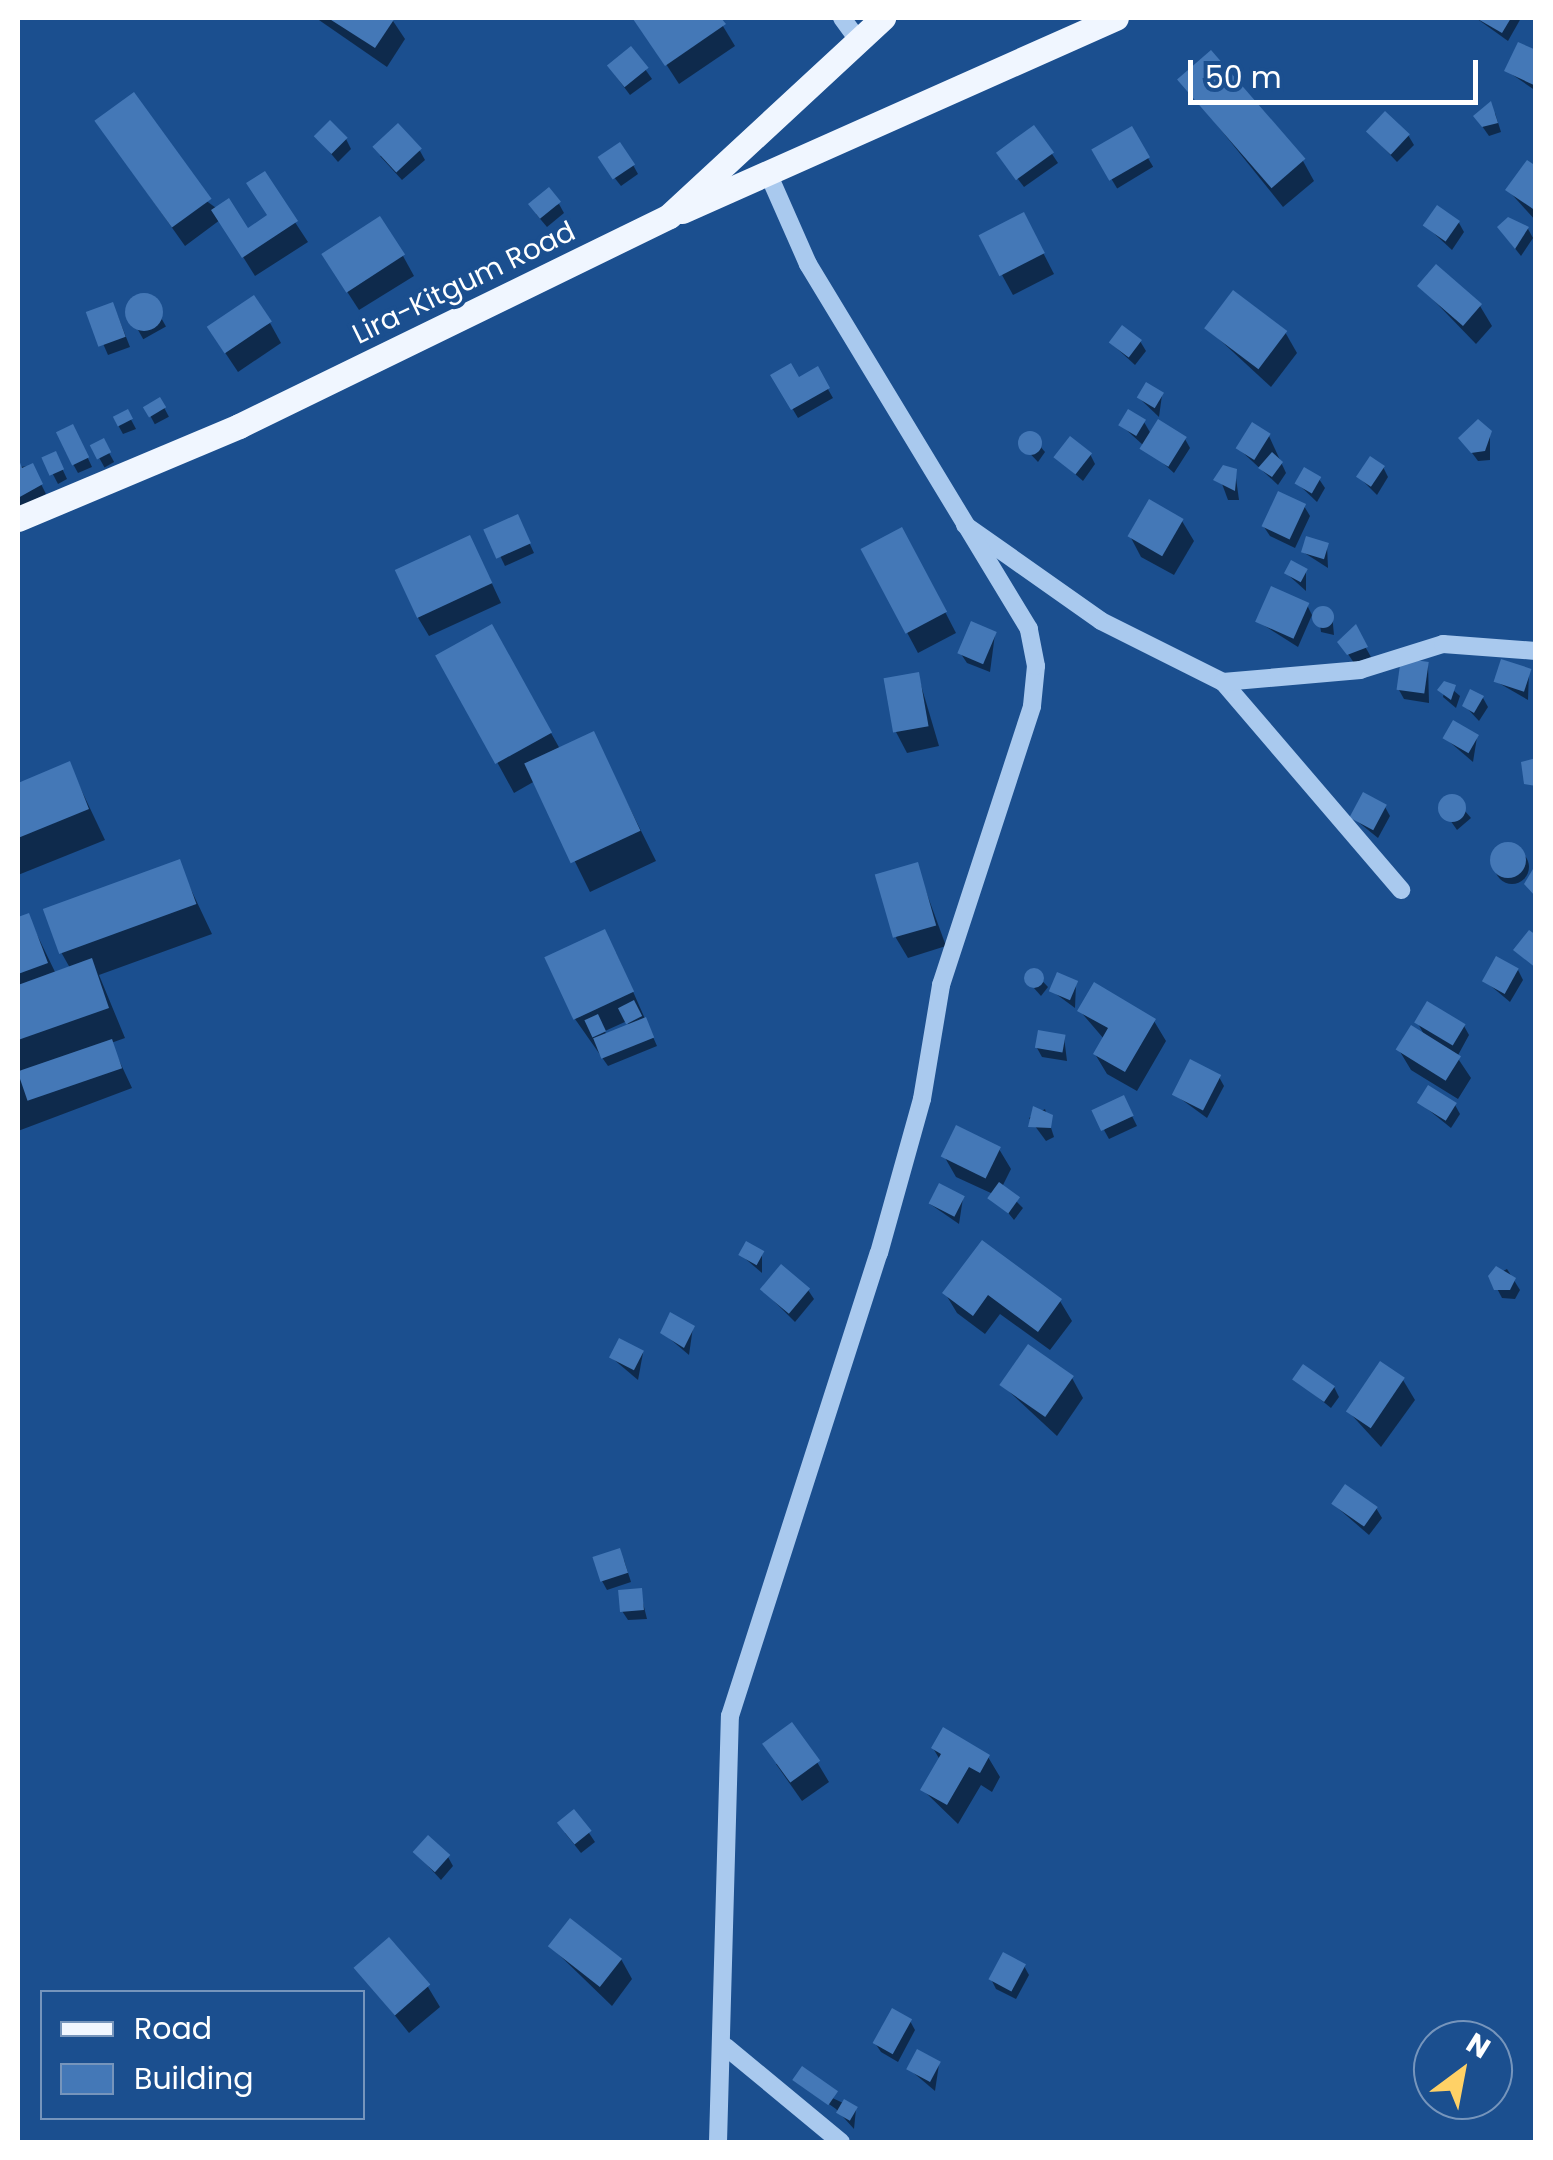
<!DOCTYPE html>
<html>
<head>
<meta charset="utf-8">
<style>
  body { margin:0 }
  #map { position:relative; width:1553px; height:2160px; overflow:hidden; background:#1b4f8f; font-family:Poppins,sans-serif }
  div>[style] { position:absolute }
  .shadow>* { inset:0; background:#0007; transform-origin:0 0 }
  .round { border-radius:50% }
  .building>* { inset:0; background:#4478b7; transform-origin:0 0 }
  .minor>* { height:18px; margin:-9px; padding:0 9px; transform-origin:9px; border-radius:9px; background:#a9c9ee }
  .major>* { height:25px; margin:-12.5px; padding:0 12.5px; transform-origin:12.5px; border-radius:12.5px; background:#f0f6ff }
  span { translate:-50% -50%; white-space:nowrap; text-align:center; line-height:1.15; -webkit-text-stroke:8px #1b4f8f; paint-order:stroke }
  .street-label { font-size:28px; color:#fff }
  .frame { position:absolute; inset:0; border:20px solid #fff; pointer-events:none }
  .legend { position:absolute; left:40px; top:1990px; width:325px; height:130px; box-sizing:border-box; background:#1b4f8f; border:2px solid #7695bc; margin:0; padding:12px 18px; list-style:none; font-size:30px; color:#fff }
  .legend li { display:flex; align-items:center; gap:20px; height:50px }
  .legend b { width:50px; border:2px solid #7695bc }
  .north { position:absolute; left:1413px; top:2020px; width:100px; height:100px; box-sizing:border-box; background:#1b4f8f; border:2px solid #7695bc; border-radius:50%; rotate:32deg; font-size:28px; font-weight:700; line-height:40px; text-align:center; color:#fff }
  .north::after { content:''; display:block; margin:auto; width:35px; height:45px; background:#ffd166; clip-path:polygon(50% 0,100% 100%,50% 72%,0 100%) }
  .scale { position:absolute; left:1188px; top:60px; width:290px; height:45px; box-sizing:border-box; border:5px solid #fff; border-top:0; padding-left:12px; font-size:30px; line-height:35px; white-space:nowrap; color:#fff; -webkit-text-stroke:8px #1b4f8f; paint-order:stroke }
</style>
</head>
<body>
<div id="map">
  <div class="shadow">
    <div style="clip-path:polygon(316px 18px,391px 18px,405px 39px,387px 67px)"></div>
    <div style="clip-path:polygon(636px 18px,718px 18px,735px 46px,679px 84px)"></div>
    <div style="clip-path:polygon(1476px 18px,1521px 18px,1508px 41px)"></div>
    <div style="clip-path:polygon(631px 49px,652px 79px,630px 95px,615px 75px)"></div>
    <div style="clip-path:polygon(1536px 53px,1536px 91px,1507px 71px)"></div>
    <div style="clip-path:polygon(1180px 79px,1303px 161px,1314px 181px,1283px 207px)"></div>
    <div style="clip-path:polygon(1495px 113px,1501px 132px,1489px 136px,1482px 126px)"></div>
    <div style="clip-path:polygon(97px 122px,248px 231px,269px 217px,264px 175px,308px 242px,255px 276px,220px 220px,185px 246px)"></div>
    <div style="left:1131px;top:130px;width:43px;height:42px;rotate:59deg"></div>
    <div style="clip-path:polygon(1369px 132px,1408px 135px,1414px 145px,1397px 162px)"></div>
    <div style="clip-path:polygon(317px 137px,346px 139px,351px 149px,338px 162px)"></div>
    <div style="clip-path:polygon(420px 151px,425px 160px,402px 180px,380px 156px)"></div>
    <div style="clip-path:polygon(1052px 154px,1058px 163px,1024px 187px,1005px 162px)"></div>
    <div style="clip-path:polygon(633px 165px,638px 174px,621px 186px,606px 167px)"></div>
    <div style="clip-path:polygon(1536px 169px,1536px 221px,1508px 190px)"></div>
    <div style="clip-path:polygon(559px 204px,564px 213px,547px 227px,536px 214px)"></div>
    <div style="clip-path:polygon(1459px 223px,1464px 232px,1452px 250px,1426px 226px)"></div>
    <div style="clip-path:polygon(1528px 229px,1533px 238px,1521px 256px,1506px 237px)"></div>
    <div style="clip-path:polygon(1034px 235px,1054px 274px,1013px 295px,1002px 275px)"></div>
    <div style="clip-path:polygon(403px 256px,414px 276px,359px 310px,335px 273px)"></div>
    <div style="clip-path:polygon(1420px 286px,1480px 306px,1492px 326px,1476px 344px)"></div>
    <div style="left:149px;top:296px;width:35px;height:26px;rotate:61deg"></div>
    <div style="clip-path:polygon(90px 314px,117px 314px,130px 347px,108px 355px)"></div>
    <div style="clip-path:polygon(270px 323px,281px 343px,238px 372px,222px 348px)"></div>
    <div style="clip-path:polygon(1207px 328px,1285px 332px,1297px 353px,1271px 387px)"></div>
    <div style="clip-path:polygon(1140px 341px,1146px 351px,1135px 365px,1112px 344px)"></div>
    <div style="clip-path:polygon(817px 370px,833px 398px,798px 418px,773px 376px,798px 380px)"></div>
    <div style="clip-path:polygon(1162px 395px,1159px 417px,1139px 398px)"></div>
    <div style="left:160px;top:400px;width:19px;height:16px;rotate:62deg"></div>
    <div style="clip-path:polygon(127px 412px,136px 429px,123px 434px,118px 425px)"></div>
    <div style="clip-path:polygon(1144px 422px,1151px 434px,1185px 439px,1190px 448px,1174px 473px,1122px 426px)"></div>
    <div style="clip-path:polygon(1490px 432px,1490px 460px,1478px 461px,1461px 438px)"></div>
    <div style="clip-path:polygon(1030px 434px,1045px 452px,1038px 462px,1021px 444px)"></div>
    <div style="clip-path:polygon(1269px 436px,1286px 473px,1278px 485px,1239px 449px)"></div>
    <div style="clip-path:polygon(78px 437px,92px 467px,78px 473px,73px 464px)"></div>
    <div style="left:103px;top:442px;width:23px;height:11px;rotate:61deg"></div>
    <div style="clip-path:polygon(1090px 454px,1095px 464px,1083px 481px,1057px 458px)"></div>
    <div style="clip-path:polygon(45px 459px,60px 464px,67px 479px,58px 484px)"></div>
    <div style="clip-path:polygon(32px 466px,46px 494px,20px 507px,18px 467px)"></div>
    <div style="clip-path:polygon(1383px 467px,1388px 477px,1377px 495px,1359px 477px)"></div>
    <div style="clip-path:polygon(1235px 471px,1239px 500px,1228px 500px,1218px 473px)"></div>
    <div style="clip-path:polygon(1319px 479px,1325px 488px,1317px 502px,1297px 483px)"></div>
    <div style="clip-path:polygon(1304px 506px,1310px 516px,1295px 548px,1270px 536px,1264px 527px)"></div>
    <div style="clip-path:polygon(1182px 521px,1194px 541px,1174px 575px,1141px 557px,1130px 536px)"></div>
    <div style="clip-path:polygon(522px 527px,534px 553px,505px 566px,488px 531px)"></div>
    <div style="clip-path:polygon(1327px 546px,1328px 568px,1303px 552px)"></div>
    <div style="clip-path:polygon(863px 550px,913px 550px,956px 633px,918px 653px)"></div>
    <div style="clip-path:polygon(480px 558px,501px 603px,429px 636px,417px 616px)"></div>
    <div style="clip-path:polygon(1306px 571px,1306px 591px,1286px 573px)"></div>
    <div style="clip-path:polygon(1307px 605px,1312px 615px,1298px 647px,1257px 621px)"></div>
    <div style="clip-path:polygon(1318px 610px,1332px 614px,1334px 635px,1321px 632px)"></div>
    <div style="clip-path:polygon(491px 627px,560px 749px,593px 734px,656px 861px,590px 892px,535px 781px,514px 793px,497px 762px)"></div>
    <div style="clip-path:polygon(1354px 627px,1371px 657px,1354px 663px,1340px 642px)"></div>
    <div style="clip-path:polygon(995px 634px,990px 672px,967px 663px,961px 654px)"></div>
    <div style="clip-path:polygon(1428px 664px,1429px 703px,1404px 699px,1399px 690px)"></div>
    <div style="clip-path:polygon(1529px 671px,1528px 700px,1497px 682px)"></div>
    <div style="clip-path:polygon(918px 675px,939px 746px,907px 753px,896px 732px)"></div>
    <div style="clip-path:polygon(1446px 684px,1460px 696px,1456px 708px,1443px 697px)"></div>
    <div style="clip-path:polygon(1483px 698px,1488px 707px,1479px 721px,1465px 706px)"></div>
    <div style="clip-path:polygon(1477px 737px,1473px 762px,1445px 738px)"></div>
    <div style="clip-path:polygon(69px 764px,105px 840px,18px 875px,18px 785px)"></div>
    <div style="clip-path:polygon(1453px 797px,1471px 818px,1457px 830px,1441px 807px)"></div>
    <div style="clip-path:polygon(1385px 807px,1390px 816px,1378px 838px,1352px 817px)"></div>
    <div class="round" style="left:1495px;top:850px;width:34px;height:34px"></div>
    <div style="clip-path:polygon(178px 862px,212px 934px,99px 975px,125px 1038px,111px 1043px,132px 1088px,18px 1131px,18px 920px,28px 916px,56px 974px,70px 968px,61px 952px)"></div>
    <div style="clip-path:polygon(916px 864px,946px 946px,908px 958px,896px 938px)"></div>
    <div style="clip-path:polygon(evenodd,616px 953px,657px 1046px,608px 1066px,575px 1019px,616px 953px,627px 1021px,630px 1027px,607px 1036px,605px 1031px,627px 1021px)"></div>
    <div style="clip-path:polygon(1518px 970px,1523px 980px,1510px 1002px,1485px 981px)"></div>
    <div style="clip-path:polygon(1033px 971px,1048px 987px,1041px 996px,1026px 979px)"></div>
    <div style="clip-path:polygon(1076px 983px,1075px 1008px,1052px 991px)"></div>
    <div style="clip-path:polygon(1080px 1011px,1154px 1021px,1166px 1041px,1137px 1091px,1107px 1074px,1095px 1054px,1104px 1039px)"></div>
    <div style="clip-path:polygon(1417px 1022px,1464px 1026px,1469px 1035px,1457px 1057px,1471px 1078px,1458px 1099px,1411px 1070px,1399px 1050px,1426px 1038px)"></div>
    <div style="clip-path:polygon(1064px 1037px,1067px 1061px,1042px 1057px,1037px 1048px)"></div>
    <div style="clip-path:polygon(1219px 1077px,1224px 1086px,1207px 1118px,1174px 1094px)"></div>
    <div style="clip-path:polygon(1420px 1103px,1455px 1105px,1460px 1114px,1451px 1128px)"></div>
    <div style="clip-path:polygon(1128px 1108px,1137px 1126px,1109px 1139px,1104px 1130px)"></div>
    <div style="clip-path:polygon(1045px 1109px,1054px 1137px,1046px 1141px,1029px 1118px)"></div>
    <div style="clip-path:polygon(999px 1149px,1011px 1169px,1002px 1187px,1023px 1208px,1014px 1220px,993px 1194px,956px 1177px,944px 1156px)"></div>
    <div style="clip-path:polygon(963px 1198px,959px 1224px,930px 1204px)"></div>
    <div style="clip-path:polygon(982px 1243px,1060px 1301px,1072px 1321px,1050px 1350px,1000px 1314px,985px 1334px,957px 1313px,945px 1293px)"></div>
    <div style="clip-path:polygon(762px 1253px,762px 1273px,741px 1255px)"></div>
    <div style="clip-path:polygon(1507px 1269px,1520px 1290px,1515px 1299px,1502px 1298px,1491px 1277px)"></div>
    <div style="clip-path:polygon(763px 1290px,808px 1290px,814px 1299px,795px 1322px)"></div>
    <div style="clip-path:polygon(693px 1327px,689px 1355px,663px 1333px)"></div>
    <div style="clip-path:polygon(643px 1353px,638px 1380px,612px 1358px)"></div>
    <div style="clip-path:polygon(1072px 1378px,1083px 1398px,1057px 1436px,1002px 1385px)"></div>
    <div style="clip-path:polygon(1295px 1379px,1334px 1387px,1339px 1397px,1331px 1408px)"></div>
    <div style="clip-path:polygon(1403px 1380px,1415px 1400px,1381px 1447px,1348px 1411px)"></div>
    <div style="clip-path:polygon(1333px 1504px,1376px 1508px,1382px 1518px,1369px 1535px)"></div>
    <div style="clip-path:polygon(624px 1560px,631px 1582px,607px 1590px,602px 1581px)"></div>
    <div style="clip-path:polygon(640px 1591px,647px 1619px,628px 1620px,622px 1611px)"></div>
    <div style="clip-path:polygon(933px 1748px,988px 1757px,1000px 1777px,992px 1792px,981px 1785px,958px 1824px,923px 1790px,940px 1760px)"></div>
    <div style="clip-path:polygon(817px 1762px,829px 1782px,802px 1801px,776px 1764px)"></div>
    <div style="clip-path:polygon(565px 1833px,589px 1833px,595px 1842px,581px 1853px)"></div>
    <div style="clip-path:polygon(416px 1853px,448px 1857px,453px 1866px,441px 1880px)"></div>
    <div style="clip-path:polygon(551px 1947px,621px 1959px,632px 1979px,612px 2006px)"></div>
    <div style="clip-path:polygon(1024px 1966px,1029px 1975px,1016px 1999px,996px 1989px,991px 1979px)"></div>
    <div style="clip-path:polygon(357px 1968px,428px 1987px,440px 2007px,409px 2033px)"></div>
    <div style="clip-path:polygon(910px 2021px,915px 2030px,898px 2062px,881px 2052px,875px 2043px)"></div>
    <div style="clip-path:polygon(939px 2064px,935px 2091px,909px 2069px)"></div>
    <div style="clip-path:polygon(796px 2081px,856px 2109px,854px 2129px,836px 2109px)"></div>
  </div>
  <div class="building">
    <div style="clip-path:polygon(328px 18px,395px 18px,375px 48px)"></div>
    <div style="clip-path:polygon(721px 18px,726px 24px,665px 66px,633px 19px)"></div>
    <div style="clip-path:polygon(1476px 18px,1511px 18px,1502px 33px)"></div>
    <div style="clip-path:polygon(1518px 42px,1536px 50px,1536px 86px,1504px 71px)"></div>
    <div style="left:631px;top:46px;width:28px;height:31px;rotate:51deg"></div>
    <div style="left:1211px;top:50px;width:144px;height:45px;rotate:49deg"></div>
    <div style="left:134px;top:92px;width:132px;height:49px;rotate:54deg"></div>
    <div style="clip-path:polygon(1491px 101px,1498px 123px,1482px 127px,1473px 116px)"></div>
    <div style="left:1385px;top:111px;width:34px;height:28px;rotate:43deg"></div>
    <div style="left:330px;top:120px;width:25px;height:23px;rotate:45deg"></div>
    <div style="left:398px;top:123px;width:35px;height:35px;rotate:47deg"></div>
    <div style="left:1034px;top:125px;width:34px;height:47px;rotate:54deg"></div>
    <div style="left:1132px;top:126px;width:36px;height:47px;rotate:60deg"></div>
    <div style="left:620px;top:142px;width:27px;height:27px;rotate:56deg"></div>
    <div style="clip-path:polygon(1527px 160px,1536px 166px,1536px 211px,1505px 190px)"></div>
    <div style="clip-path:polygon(265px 171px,298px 221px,242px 258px,211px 210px,229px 198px,248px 228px,267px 215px,246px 183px)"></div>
    <div style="left:549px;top:187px;width:19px;height:27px;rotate:51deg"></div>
    <div style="left:1437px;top:205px;width:28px;height:25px;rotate:35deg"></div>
    <div style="left:1024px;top:212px;width:46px;height:51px;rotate:63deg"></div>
    <div style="left:380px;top:216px;width:46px;height:70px;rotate:57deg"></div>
    <div style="clip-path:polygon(1508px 217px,1529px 227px,1515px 249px,1497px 227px)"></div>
    <div style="left:1436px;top:264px;width:61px;height:29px;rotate:41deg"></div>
    <div style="left:1233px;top:290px;width:68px;height:48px;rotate:37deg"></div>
    <div class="round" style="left:125px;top:293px;width:38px;height:38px"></div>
    <div style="left:254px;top:295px;width:32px;height:57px;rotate:56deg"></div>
    <div style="left:113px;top:302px;width:37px;height:29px;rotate:70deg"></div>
    <div style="left:1122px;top:325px;width:25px;height:22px;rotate:37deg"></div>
    <div style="clip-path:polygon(791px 363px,799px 377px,818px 366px,830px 388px,791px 410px,770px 375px)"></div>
    <div style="left:1146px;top:382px;width:21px;height:18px;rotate:31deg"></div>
    <div style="left:160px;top:397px;width:12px;height:20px;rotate:59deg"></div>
    <div style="left:128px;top:409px;width:11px;height:17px;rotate:63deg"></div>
    <div style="left:1128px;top:409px;width:21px;height:19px;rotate:31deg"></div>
    <div style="left:1158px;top:419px;width:34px;height:35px;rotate:32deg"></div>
    <div style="clip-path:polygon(1478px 419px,1492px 431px,1485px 451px,1471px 453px,1458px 438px)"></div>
    <div style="left:1252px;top:422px;width:22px;height:31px;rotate:32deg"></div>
    <div style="left:73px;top:424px;width:37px;height:19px;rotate:64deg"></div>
    <div class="round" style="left:1018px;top:431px;width:24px;height:24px"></div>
    <div style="left:1070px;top:436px;width:28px;height:27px;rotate:38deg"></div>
    <div style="left:104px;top:438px;width:16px;height:16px;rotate:63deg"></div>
    <div style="left:56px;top:451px;width:20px;height:16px;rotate:66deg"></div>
    <div style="clip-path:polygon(1272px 452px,1283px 462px,1272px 477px,1258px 468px)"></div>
    <div style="left:1370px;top:456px;width:18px;height:25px;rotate:34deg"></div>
    <div style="clip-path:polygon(18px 457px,22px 468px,33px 463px,43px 484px,18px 498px)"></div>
    <div style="clip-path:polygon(1223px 465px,1237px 469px,1235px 491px,1213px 480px)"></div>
    <div style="left:1304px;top:467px;width:20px;height:19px;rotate:30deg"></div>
    <div style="left:1278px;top:491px;width:31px;height:39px;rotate:25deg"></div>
    <div style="left:1149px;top:499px;width:40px;height:43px;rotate:30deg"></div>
    <div style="left:518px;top:514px;width:32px;height:38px;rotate:66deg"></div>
    <div style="left:902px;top:527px;width:96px;height:47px;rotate:62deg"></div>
    <div style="left:470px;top:535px;width:53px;height:83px;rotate:65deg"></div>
    <div style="left:1306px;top:536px;width:24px;height:17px;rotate:17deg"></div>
    <div style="left:1291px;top:560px;width:19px;height:15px;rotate:28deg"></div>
    <div style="left:1271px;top:586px;width:42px;height:39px;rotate:24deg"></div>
    <div class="round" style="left:1312px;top:606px;width:22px;height:22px"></div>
    <div style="left:971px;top:621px;width:28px;height:35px;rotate:23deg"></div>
    <div style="left:492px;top:624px;width:124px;height:65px;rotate:61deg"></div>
    <div style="clip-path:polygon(1356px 624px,1368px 647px,1347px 655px,1337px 642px)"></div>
    <div style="left:1401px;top:658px;width:28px;height:32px;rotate:8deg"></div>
    <div style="left:1501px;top:659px;width:32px;height:24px;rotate:18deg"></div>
    <div style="left:919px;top:672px;width:55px;height:36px;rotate:80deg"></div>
    <div style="clip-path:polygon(1444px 681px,1456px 685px,1451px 700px,1437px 690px)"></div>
    <div style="clip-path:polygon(1470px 689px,1484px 696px,1474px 713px,1462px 706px)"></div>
    <div style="left:1453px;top:720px;width:30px;height:21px;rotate:30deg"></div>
    <div style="left:594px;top:731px;width:110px;height:77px;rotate:65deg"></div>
    <div style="clip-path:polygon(1536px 758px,1536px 786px,1524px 784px,1521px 762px)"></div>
    <div style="clip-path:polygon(70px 761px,89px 809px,18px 838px,18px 783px)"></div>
    <div style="left:1363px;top:792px;width:27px;height:29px;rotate:28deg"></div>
    <div class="round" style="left:1438px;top:794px;width:28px;height:28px"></div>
    <div class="round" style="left:1490px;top:842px;width:36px;height:36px"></div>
    <div style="left:180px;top:859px;width:48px;height:146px;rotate:70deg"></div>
    <div style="left:918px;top:862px;width:66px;height:45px;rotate:74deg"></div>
    <div style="clip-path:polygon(1536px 864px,1536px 897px,1524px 884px)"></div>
    <div style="clip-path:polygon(29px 913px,48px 963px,18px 974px,18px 917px)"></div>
    <div style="left:605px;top:929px;width:69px;height:67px;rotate:65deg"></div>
    <div style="clip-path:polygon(1529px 930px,1536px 935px,1536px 968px,1513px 950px)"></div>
    <div style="left:1496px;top:956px;width:26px;height:29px;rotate:29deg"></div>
    <div style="clip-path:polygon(92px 958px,109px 1008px,18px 1040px,18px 985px)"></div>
    <div class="round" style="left:1024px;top:968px;width:20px;height:20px"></div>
    <div style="left:1057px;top:972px;width:23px;height:21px;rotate:23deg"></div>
    <div style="clip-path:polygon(1094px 982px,1156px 1019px,1125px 1072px,1093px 1054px,1108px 1028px,1077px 1011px)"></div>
    <div style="left:634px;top:1000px;width:18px;height:18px;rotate:63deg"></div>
    <div style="left:1427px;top:1001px;width:45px;height:25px;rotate:31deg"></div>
    <div style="left:598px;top:1014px;width:19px;height:15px;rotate:65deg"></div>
    <div style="left:646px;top:1017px;width:22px;height:57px;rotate:68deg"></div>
    <div style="left:1411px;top:1025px;width:59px;height:29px;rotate:32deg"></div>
    <div style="left:1038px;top:1030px;width:28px;height:18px;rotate:10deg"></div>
    <div style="left:112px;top:1039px;width:31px;height:100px;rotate:71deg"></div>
    <div style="left:1190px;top:1059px;width:35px;height:40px;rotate:27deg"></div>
    <div style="left:1428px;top:1085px;width:34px;height:21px;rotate:32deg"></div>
    <div style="left:1124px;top:1095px;width:23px;height:36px;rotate:65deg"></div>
    <div style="clip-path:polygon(1033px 1106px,1053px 1115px,1051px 1128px,1028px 1127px)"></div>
    <div style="left:956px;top:1125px;width:50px;height:35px;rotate:26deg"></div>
    <div style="left:999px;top:1182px;width:26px;height:20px;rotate:36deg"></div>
    <div style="left:939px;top:1183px;width:29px;height:23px;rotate:27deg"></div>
    <div style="clip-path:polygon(982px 1240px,1062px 1299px,1038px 1332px,988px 1295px,973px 1316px,942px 1293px)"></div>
    <div style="left:746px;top:1241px;width:21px;height:16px;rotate:29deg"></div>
    <div style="left:781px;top:1264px;width:38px;height:33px;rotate:40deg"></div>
    <div style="clip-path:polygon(1496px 1266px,1516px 1278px,1510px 1290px,1494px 1290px,1488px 1276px)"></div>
    <div style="clip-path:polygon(670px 1312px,695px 1326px,684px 1348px,660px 1333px)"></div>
    <div style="left:619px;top:1338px;width:28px;height:22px;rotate:27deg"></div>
    <div style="left:1028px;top:1344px;width:56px;height:50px;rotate:35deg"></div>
    <div style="left:1380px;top:1361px;width:30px;height:61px;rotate:34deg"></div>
    <div style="left:1303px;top:1364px;width:39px;height:19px;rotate:35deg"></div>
    <div style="left:1345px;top:1484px;width:40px;height:24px;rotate:35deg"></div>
    <div style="left:620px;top:1548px;width:26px;height:29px;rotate:72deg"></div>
    <div style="left:642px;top:1588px;width:22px;height:24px;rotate:85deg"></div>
    <div style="left:792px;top:1722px;width:48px;height:37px;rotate:54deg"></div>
    <div style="clip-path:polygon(943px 1727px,990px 1755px,980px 1773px,969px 1767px,947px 1805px,920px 1790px,941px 1754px,931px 1748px)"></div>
    <div style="left:574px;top:1809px;width:28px;height:22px;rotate:51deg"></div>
    <div style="left:428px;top:1835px;width:30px;height:23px;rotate:42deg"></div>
    <div style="left:570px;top:1918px;width:66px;height:36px;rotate:38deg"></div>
    <div style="left:389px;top:1937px;width:63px;height:47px;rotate:49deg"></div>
    <div style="left:1003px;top:1952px;width:26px;height:31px;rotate:28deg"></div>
    <div style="left:892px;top:2008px;width:23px;height:40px;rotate:29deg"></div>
    <div style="left:917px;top:2049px;width:27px;height:23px;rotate:28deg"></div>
    <div style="left:802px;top:2066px;width:44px;height:17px;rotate:35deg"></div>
    <div style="left:844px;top:2099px;width:16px;height:16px;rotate:30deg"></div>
  </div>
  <div class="minor">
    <div style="left:842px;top:18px;width:31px;rotate:54deg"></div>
    <div style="left:965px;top:525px;width:166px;rotate:35.2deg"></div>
    <div style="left:1101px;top:621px;width:136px;rotate:26.6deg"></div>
    <div style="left:1223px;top:682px;width:274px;rotate:49.4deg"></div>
    <div style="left:1223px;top:682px;width:138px;rotate:-5deg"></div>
    <div style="left:1360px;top:670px;width:87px;rotate:-17.4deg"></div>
    <div style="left:1443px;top:644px;width:93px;rotate:4.3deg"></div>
    <div style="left:726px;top:2047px;width:149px;rotate:39.6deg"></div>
    <div style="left:718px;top:2142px;width:426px;rotate:-88.4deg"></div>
    <div style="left:730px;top:1716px;width:486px;rotate:-72.2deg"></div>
    <div style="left:879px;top:1253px;width:160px;rotate:-74.4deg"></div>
    <div style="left:922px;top:1099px;width:116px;rotate:-80.5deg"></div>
    <div style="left:941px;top:985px;width:293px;rotate:-71.9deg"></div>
    <div style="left:1032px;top:706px;width:40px;rotate:-84.3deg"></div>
    <div style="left:1036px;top:666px;width:38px;rotate:-101deg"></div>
    <div style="left:1029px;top:629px;width:427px;rotate:-121.2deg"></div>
    <div style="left:808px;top:264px;width:94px;rotate:-113.8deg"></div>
  </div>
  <div class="major">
    <div style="left:682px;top:211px;width:475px;rotate:-24deg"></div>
    <div style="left:18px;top:519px;width:240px;rotate:-22.8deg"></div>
    <div style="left:239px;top:426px;width:479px;rotate:-26deg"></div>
    <div style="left:669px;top:216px;width:292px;rotate:-42.8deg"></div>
  </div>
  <div class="street-label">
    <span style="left:464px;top:283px;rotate:-26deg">Lira-Kitgum Road</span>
  </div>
  <div class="frame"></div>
  <ul class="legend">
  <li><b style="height:12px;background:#f0f6ff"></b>Road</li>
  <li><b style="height:28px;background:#4478b7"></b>Building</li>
  </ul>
  <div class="north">N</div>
  <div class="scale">50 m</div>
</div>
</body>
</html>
